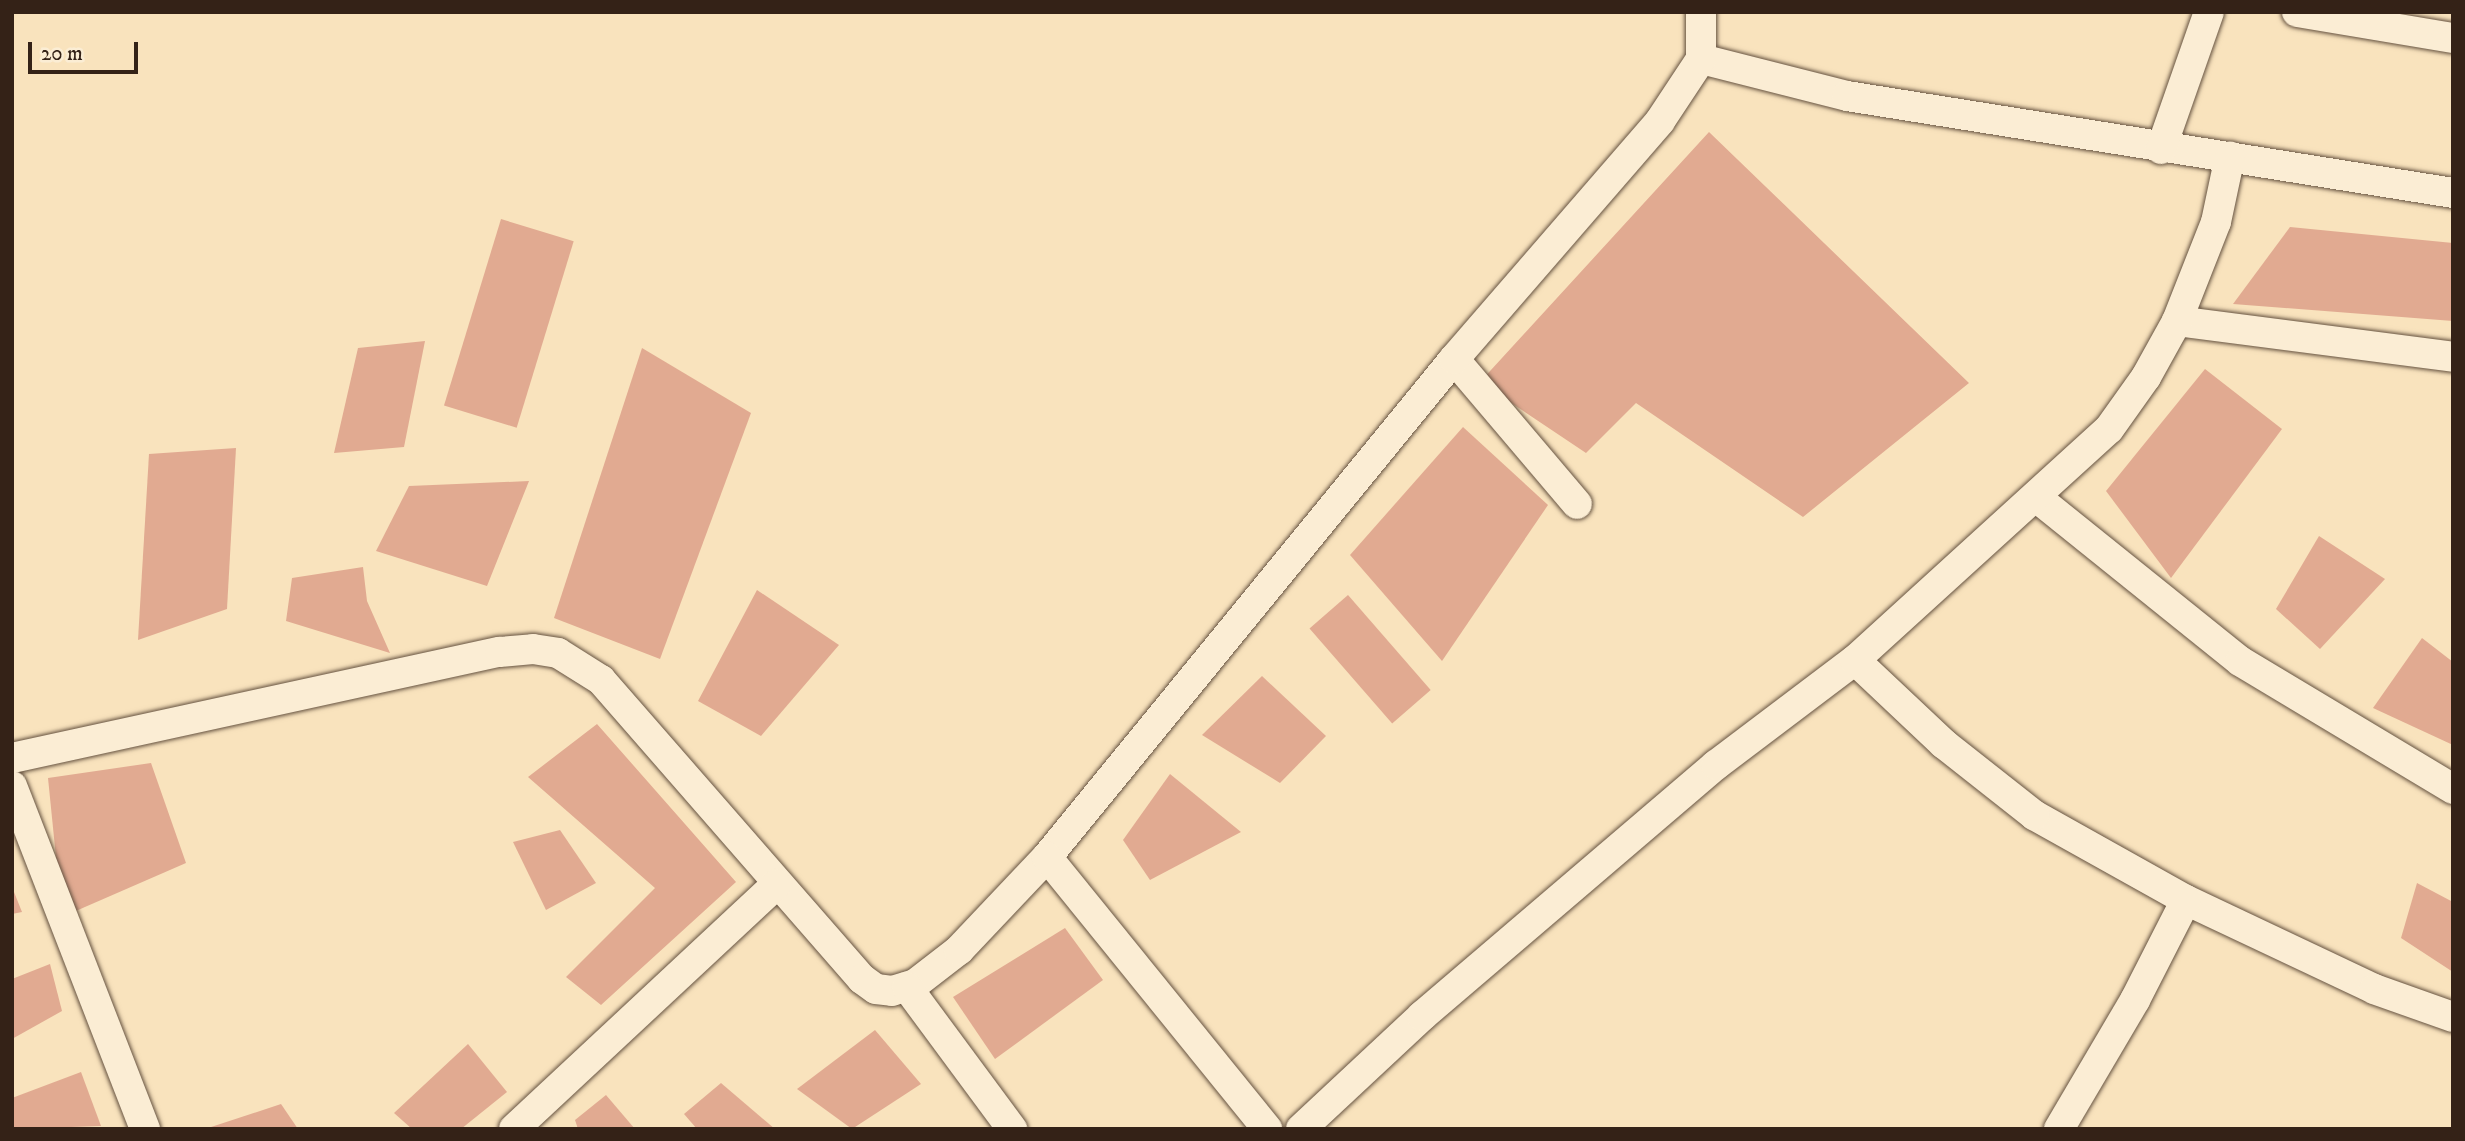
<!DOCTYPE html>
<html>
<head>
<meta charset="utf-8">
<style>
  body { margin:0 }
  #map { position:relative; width:2465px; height:1141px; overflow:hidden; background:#f9e3bd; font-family:"IM FELL DW Pica",serif }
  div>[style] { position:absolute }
  .building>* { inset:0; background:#e1aa91; transform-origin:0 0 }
  .roads { filter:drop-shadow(0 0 2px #655240) drop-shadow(0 0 2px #655240) }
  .minor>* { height:30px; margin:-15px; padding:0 15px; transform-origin:15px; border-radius:15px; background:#fbedd4 }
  span { translate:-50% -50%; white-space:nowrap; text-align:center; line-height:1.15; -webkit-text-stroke:5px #fbedd4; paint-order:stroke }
  .frame { position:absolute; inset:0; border:14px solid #342217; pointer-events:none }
  .scale { position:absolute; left:28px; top:42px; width:110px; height:32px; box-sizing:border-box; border:4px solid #342217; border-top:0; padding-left:9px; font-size:21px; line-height:24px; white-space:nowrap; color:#342217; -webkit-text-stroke:5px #fbedd4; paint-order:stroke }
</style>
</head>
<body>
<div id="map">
  <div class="building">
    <div style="clip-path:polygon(1709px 132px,1969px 383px,1803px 517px,1636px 403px,1586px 453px,1480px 382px)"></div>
    <div style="left:501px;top:219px;width:76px;height:195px;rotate:17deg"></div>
    <div style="clip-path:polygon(2290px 227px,2453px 243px,2453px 321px,2233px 304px)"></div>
    <div style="clip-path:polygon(425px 341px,404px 447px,334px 453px,358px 348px)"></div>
    <div style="clip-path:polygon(642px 348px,751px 413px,660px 659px,554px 618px)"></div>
    <div style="clip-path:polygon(2205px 369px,2282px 429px,2171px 578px,2106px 491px)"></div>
    <div style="clip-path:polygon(1463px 427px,1548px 505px,1442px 661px,1350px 555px)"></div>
    <div style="clip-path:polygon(236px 448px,227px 609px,138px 640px,149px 454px)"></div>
    <div style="clip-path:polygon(529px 481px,487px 586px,376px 551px,409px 486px)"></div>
    <div style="clip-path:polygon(2319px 536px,2385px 579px,2320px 649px,2276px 609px)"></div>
    <div style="clip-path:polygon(363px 567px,367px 601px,390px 653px,286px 621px,292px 578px)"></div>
    <div style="clip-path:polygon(757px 590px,839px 645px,761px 736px,698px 701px)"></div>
    <div style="left:1348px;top:595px;width:126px;height:51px;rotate:49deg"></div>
    <div style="clip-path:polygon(2422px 638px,2453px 662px,2453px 745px,2373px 708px)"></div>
    <div style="clip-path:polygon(1262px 676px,1326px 736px,1280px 783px,1202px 735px)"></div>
    <div style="clip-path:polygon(597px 724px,736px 882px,601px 1005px,566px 977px,655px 888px,528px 777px)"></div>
    <div style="clip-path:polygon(151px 763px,186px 863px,62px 917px,48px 778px)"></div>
    <div style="clip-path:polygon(1170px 774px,1241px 832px,1150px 880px,1123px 840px)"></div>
    <div style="clip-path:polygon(560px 830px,596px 883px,546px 910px,513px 842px)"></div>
    <div style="clip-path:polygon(2417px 883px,2453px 902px,2453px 972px,2401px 938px)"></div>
    <div style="clip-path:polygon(12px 887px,22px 912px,12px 914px)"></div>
    <div style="clip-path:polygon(1065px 928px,1103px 980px,995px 1059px,953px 997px)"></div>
    <div style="clip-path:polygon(50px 964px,62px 1011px,12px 1039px,12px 979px)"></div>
    <div style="clip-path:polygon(875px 1030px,921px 1084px,852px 1129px,797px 1089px)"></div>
    <div style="clip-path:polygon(468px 1044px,507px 1092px,461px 1129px,412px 1129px,394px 1113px)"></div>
    <div style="clip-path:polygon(81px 1072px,101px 1126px,12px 1129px,12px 1098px)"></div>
    <div style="clip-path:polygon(721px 1083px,775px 1129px,697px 1129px,684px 1114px)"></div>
    <div style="clip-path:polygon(606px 1095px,635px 1129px,578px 1129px,575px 1120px)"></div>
    <div style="clip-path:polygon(281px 1104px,298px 1129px,208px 1129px,208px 1128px)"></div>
  </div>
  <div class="roads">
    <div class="minor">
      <div style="left:2297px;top:12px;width:158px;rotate:9.5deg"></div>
      <div style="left:1701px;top:59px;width:151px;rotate:14.2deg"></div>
      <div style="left:1847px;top:96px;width:614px;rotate:9.09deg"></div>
      <div style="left:2161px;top:149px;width:145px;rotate:-70.7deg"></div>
      <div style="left:2177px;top:321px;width:278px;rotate:7.4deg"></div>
      <div style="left:1454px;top:359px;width:190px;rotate:49.7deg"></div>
      <div style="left:2036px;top:497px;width:262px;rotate:38.8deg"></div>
      <div style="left:2240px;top:661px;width:249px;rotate:31deg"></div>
      <div style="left:12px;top:758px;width:499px;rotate:-12.3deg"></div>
      <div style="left:500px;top:652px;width:33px;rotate:-5deg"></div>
      <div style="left:533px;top:649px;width:25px;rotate:9deg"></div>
      <div style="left:558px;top:653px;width:51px;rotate:32.1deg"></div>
      <div style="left:601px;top:680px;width:397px;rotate:48.9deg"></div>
      <div style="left:862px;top:979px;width:17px;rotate:36deg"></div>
      <div style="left:876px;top:989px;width:16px;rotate:7deg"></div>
      <div style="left:892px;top:991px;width:24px;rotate:-17deg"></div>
      <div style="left:915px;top:984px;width:56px;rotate:-37.7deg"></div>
      <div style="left:959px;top:950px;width:128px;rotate:-46.6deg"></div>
      <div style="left:1047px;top:857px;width:643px;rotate:-50.74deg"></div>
      <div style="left:1454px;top:359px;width:315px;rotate:-49.1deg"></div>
      <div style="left:1660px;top:121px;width:74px;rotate:-56.5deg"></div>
      <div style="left:1701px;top:59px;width:47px;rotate:-90deg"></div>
      <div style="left:12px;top:786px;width:368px;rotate:68.8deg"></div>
      <div style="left:1047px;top:857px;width:350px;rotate:51deg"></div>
      <div style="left:2186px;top:900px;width:208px;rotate:25.3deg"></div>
      <div style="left:2374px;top:989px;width:84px;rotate:19.5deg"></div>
      <div style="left:907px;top:987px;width:177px;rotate:53.5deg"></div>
      <div style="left:514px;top:1129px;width:359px;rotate:-43deg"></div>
      <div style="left:1301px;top:1129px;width:166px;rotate:-43deg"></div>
      <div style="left:1422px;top:1016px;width:387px;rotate:-40.5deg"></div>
      <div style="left:1716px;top:765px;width:174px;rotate:-37.1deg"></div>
      <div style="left:2059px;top:1129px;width:150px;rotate:-59.5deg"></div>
      <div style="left:2135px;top:1000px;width:112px;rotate:-63deg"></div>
      <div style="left:2186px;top:900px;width:174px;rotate:-150.8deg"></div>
      <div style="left:2034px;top:815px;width:115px;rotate:-141.7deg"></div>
      <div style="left:1944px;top:744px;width:122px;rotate:-136.7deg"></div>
      <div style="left:1855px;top:660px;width:343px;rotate:-42.3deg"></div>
      <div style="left:2109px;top:429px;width:64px;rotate:-54.6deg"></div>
      <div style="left:2146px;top:377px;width:64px;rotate:-61deg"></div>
      <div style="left:2177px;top:321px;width:106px;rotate:-68.5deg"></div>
      <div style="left:2216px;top:222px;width:67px;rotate:-78deg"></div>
    </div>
  </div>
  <div class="frame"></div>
  <div class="scale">20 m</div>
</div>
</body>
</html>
